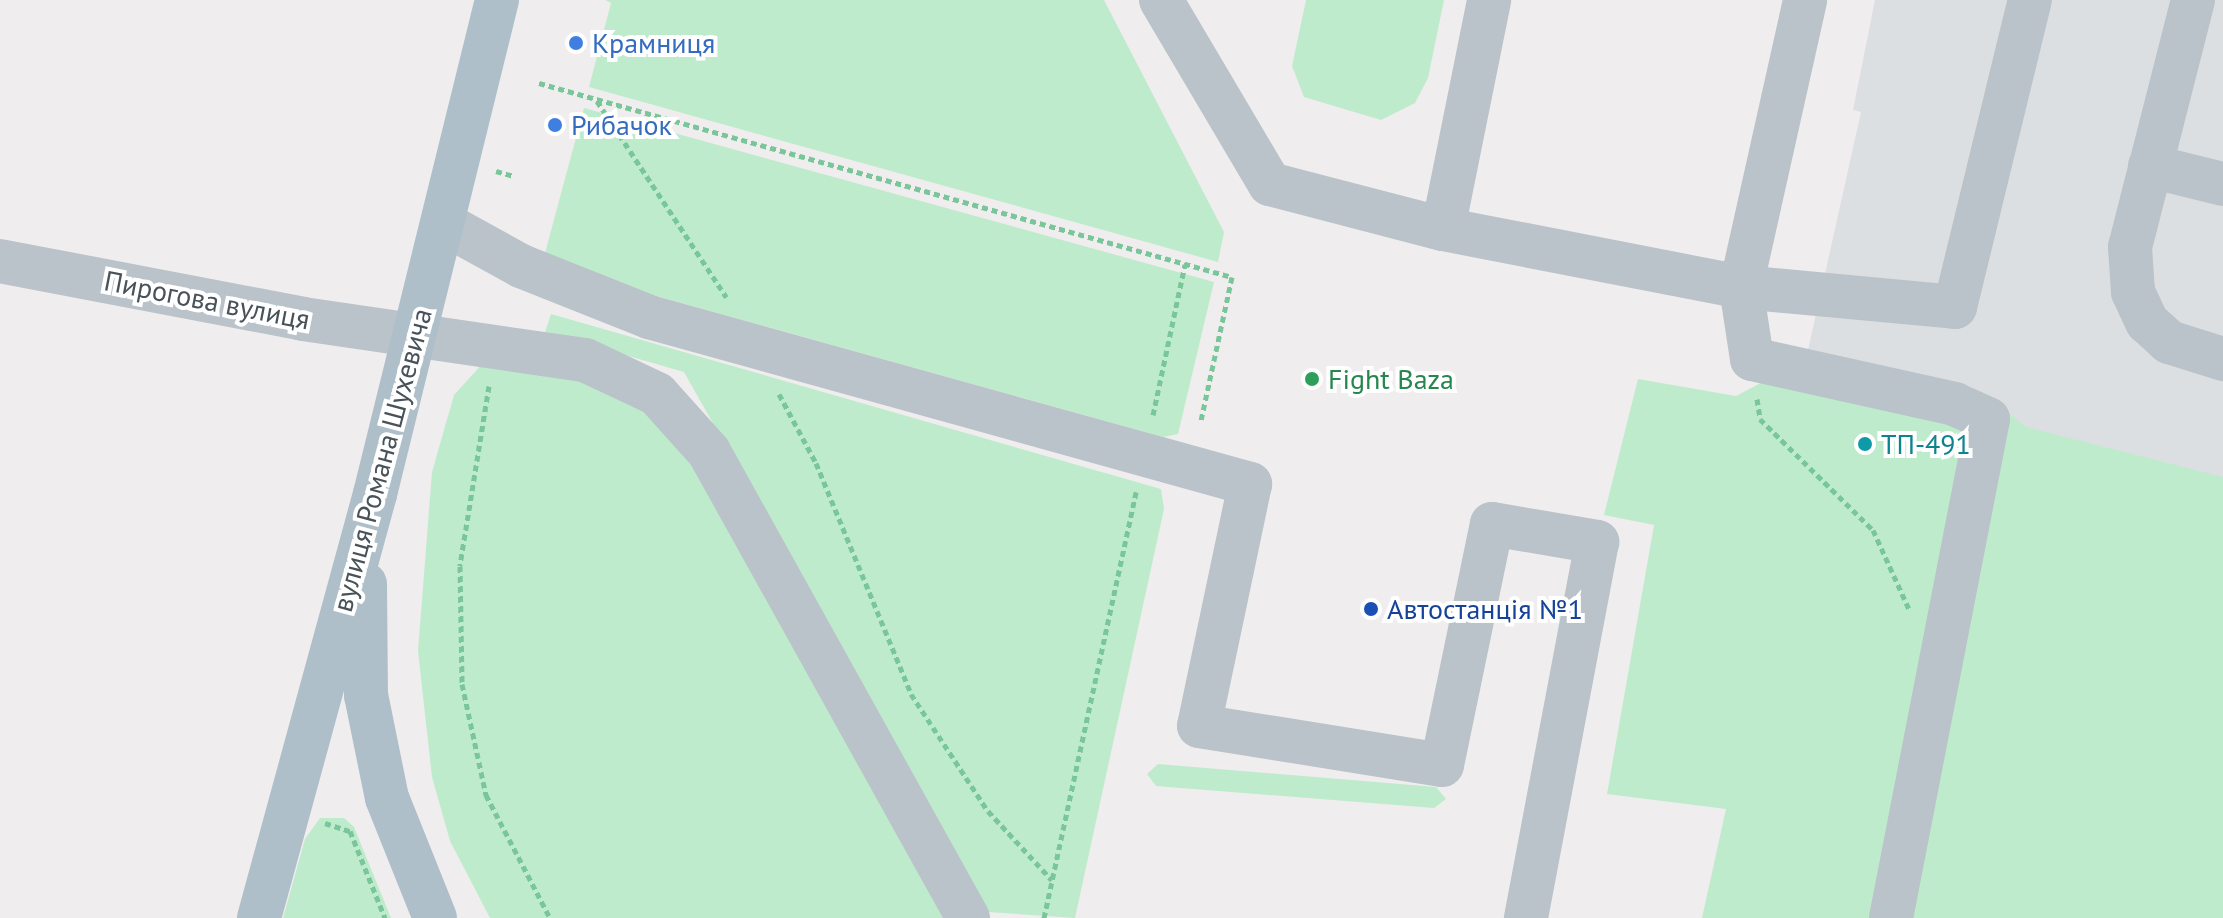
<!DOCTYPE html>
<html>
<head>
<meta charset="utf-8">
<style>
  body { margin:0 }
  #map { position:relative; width:2223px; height:918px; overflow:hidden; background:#f0edee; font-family:"PT Sans",sans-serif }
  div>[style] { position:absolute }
  .airport>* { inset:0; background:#dcdfe2 }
  .green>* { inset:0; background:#beebcc }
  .path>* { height:5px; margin-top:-2.5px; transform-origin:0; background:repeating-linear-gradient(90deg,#79c69a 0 6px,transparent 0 10px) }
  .minor>* { height:44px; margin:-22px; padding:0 22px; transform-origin:22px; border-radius:22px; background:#bac3c9 }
  .major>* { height:44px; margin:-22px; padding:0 22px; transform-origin:22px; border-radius:22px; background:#afbfca }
  .dots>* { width:22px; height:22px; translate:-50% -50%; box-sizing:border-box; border:4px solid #fff; border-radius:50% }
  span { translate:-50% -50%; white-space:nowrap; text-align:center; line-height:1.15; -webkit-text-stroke:8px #fff; paint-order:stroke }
  .shop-label { font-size:28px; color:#366cbe }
  .left { translate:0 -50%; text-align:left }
  .street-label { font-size:28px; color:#475259 }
  .leisure-label { font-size:28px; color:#27864d }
  .culture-label { font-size:28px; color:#0d838f }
  .transit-label { font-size:28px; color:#164399 }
</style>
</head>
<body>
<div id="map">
  <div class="airport">
    <div style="clip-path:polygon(1875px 0,2223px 0,2223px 918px,1806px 359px,1861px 112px,1853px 110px)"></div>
  </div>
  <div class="green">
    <div style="clip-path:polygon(605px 0,1104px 0,1224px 232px,1218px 262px,589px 87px,611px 3px)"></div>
    <div style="clip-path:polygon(1306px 0,1444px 0,1428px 78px,1415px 103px,1381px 120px,1304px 97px,1292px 66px)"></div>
    <div style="clip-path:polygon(584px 108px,1214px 282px,1178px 434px,1163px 437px,617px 285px,545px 253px)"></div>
    <div style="clip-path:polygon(551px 314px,1161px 489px,1164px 509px,1075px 918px,988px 912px,684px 372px,545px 332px)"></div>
    <div style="clip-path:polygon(1806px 359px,1988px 396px,2026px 427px,2223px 477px,2223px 918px,1702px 918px,1726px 809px,1607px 794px,1654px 525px,1604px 515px,1638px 379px,1736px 396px)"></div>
    <div style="clip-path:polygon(483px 363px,598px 377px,679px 435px,943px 918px,490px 918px,450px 841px,432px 777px,418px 651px,432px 472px,454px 395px)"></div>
    <div style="clip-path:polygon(1158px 764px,1436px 787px,1446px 799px,1434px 808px,1156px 786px,1147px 774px)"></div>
    <div style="clip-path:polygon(320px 818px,344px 818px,354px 827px,391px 918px,283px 918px,305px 839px)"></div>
  </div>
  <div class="path">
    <div style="left:539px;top:83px;width:720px;rotate:15.64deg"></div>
    <div style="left:1232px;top:277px;width:146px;rotate:102.2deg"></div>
    <div style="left:597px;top:101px;width:235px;rotate:56.6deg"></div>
    <div style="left:496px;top:171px;width:19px;rotate:16deg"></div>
    <div style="left:489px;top:386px;width:182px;rotate:99.2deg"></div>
    <div style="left:460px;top:566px;width:118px;rotate:89deg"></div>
    <div style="left:462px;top:684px;width:114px;rotate:77.8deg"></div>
    <div style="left:486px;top:795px;width:139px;rotate:62.5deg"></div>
    <div style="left:779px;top:394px;width:78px;rotate:61.8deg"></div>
    <div style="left:816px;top:463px;width:250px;rotate:67.6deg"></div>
    <div style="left:911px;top:694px;width:140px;rotate:56.7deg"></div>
    <div style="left:988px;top:811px;width:94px;rotate:47.2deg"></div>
    <div style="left:1757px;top:399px;width:20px;rotate:81deg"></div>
    <div style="left:1760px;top:419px;width:158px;rotate:44.5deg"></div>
    <div style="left:1873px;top:530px;width:87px;rotate:65.5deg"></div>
    <div style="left:1153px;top:415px;width:154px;rotate:-78deg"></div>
    <div style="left:325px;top:823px;width:26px;rotate:18deg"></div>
    <div style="left:350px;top:831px;width:94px;rotate:68.1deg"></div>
    <div style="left:1044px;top:918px;width:436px;rotate:-77.8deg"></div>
  </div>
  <div class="minor">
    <div style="left:1161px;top:0;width:214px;rotate:59.4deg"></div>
    <div style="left:1270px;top:184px;width:179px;rotate:14.6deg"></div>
    <div style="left:1443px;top:229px;width:234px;rotate:-78.6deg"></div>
    <div style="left:2193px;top:0;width:255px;rotate:104.3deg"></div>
    <div style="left:2130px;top:247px;width:45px;rotate:86.2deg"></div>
    <div style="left:2133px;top:292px;width:33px;rotate:65deg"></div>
    <div style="left:2147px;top:322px;width:30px;rotate:42deg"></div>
    <div style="left:2169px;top:342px;width:57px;rotate:17.5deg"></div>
    <div style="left:2150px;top:166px;width:75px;rotate:13.9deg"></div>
    <div style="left:443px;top:223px;width:89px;rotate:28.9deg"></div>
    <div style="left:521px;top:266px;width:138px;rotate:21.7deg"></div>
    <div style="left:649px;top:317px;width:624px;rotate:15.53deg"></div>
    <div style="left:1250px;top:484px;width:247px;rotate:101.9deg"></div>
    <div style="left:1199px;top:726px;width:246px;rotate:9.1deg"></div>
    <div style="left:1442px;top:765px;width:246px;rotate:-78.3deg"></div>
    <div style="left:1492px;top:524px;width:107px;rotate:9.7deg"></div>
    <div style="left:1597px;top:542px;width:383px;rotate:100.7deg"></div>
    <div style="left:1443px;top:229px;width:304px;rotate:11deg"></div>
    <div style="left:1741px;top:287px;width:294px;rotate:-77.4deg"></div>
    <div style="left:0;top:261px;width:309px;rotate:10.8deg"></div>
    <div style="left:303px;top:319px;width:285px;rotate:8.3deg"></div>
    <div style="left:585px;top:360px;width:80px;rotate:25.3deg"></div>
    <div style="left:657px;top:394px;width:78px;rotate:48.1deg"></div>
    <div style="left:709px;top:452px;width:533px;rotate:60.93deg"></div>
    <div style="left:1891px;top:918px;width:508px;rotate:-79deg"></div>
    <div style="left:1988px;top:419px;width:36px;rotate:-156deg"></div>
    <div style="left:1955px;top:404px;width:208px;rotate:-167.5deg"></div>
    <div style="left:1752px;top:359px;width:73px;rotate:-98.7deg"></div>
    <div style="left:1741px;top:287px;width:215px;rotate:5.3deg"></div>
    <div style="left:1955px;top:307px;width:316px;rotate:-76.3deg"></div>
  </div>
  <div class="major">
    <div style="left:365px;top:584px;width:111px;rotate:89.5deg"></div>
    <div style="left:366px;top:695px;width:105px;rotate:78.5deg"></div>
    <div style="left:387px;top:798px;width:129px;rotate:68.2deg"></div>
    <div style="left:259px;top:918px;width:440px;rotate:-74.7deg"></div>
    <div style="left:375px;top:494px;width:509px;rotate:-76.13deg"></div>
  </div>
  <div class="dots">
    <div style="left:576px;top:43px;background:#3f7fe0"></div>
    <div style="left:555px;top:125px;background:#3f7fe0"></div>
    <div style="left:1312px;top:379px;background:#2e9e5b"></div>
    <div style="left:1865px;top:444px;background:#0f9aa8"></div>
    <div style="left:1371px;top:609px;background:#1a4fb4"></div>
  </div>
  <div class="shop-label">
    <span class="left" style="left:592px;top:43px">Крамниця</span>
    <span class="left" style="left:571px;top:125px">Рибачок</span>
  </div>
  <div class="street-label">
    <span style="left:207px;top:300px;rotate:11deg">Пирогова вулиця</span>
    <span style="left:382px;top:460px;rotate:-75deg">вулиця Романа Шухевича</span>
  </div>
  <div class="leisure-label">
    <span class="left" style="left:1328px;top:379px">Fight Baza</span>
  </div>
  <div class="culture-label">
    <span class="left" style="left:1881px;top:444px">ТП-491</span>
  </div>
  <div class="transit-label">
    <span class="left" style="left:1387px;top:609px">Автостанція №1</span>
  </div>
</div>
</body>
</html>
